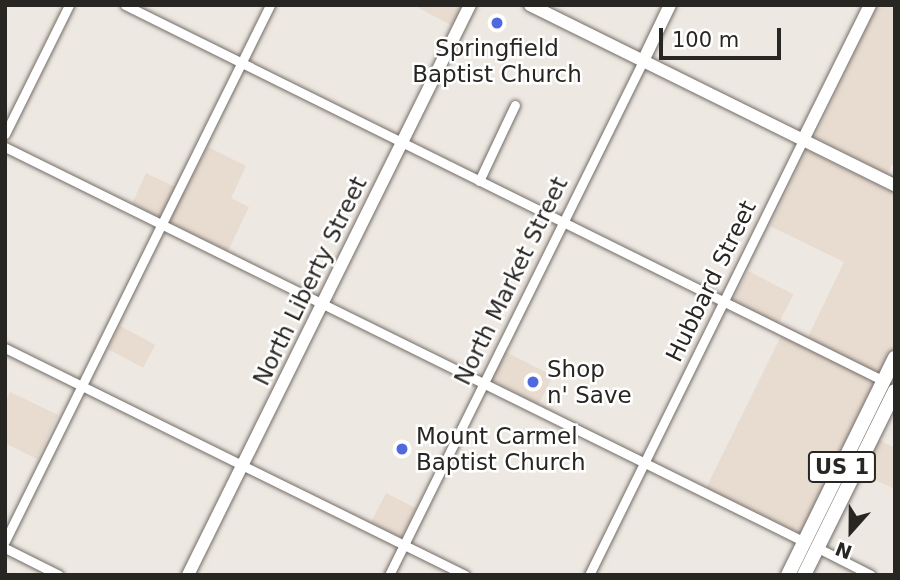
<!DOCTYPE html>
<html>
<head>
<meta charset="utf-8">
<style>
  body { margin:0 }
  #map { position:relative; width:900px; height:580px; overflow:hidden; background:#eee8e2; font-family:"DejaVu Sans",sans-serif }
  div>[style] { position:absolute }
  .built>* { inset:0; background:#e8dbd0; transform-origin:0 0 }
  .roads { filter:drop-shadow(0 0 2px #736d68) drop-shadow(0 0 2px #736d68) }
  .street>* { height:9px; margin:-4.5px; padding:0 4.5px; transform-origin:4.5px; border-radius:4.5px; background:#fff }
  .secondary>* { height:12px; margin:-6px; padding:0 6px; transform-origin:6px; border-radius:6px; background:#fff }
  .primary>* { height:14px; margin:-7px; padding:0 7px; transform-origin:7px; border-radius:7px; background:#fff }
  .dots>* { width:19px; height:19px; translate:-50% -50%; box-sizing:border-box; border:4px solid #fff; border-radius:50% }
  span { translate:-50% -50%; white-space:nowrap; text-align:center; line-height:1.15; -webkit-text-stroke:5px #fff; paint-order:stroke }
  .shield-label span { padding:2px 5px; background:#fff; border:2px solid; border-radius:5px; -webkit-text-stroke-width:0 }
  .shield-label { font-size:21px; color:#282623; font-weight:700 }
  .poi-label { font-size:23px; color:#282623 }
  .left { translate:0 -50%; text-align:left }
  .street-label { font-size:23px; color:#282623 }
  .frame { position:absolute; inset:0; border:7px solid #282623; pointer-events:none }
  .north { position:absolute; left:816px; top:496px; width:70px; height:70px; -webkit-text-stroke:5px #fff; paint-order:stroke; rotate:201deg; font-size:19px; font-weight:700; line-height:28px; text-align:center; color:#282623 }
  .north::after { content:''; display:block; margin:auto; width:24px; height:32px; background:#282623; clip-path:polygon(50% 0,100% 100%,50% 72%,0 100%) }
  .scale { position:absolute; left:659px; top:28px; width:122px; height:32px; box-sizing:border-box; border:4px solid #282623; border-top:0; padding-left:9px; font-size:21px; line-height:24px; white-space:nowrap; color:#282623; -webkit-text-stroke:5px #fff; paint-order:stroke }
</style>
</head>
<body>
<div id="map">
  <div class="built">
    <div style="clip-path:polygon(413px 5px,463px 5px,453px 26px)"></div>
    <div style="clip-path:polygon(878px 5px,895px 5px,895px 160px,887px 174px,815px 137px)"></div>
    <div style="clip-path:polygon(208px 147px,246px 166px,231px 198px,249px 207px,228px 251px,132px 204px,146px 173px,185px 192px)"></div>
    <div style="clip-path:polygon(807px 150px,895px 194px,895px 350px,803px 535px,706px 488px,786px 326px,808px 337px,844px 262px,770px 226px)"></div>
    <div style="left:748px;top:271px;width:51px;height:33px;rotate:27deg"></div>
    <div style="left:120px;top:326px;width:40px;height:26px;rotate:28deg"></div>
    <div style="left:504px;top:351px;width:55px;height:32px;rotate:27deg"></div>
    <div style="clip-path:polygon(10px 392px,58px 415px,37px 459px,5px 443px,5px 403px)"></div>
    <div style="clip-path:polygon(879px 440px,895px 448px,895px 489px,862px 474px)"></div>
    <div style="left:386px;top:493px;width:34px;height:33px;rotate:27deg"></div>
  </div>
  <div class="roads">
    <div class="street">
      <div style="left:125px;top:5px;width:847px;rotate:26.35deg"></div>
      <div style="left:5px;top:134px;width:144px;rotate:-63.6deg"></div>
      <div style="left:5px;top:147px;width:892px;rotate:26.28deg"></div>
      <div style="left:479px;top:181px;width:84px;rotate:-64.7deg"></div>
      <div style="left:5px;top:348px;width:513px;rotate:26.27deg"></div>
      <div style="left:5px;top:541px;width:598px;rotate:-63.69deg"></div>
      <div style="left:5px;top:548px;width:60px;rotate:26.6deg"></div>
      <div style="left:818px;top:548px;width:59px;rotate:27deg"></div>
      <div style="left:389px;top:575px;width:573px;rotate:-63.7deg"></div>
      <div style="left:589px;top:575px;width:485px;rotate:-63.8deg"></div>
    </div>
    <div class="secondary">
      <div style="left:530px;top:5px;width:407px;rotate:26.3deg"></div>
      <div style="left:643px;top:61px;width:62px;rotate:-64.3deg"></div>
      <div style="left:803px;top:140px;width:151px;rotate:-63.6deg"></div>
      <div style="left:188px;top:575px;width:636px;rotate:-63.68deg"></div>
    </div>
    <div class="primary">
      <div style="left:788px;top:575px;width:242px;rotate:-63.8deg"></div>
      <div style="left:804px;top:575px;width:205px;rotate:-63.7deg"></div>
    </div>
  </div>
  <div class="dots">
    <div style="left:497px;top:23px;background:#5069de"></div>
    <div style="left:533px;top:382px;background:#5069de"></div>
    <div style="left:402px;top:449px;background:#5069de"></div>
  </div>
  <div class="shield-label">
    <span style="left:842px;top:467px">US 1</span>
  </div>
  <div class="poi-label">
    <span style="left:497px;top:61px">Springfield<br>Baptist Church</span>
    <span class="left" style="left:547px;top:382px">Shop<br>n' Save</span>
    <span class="left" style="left:416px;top:449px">Mount Carmel<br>Baptist Church</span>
  </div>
  <div class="street-label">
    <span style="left:310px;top:281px;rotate:-64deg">North Liberty Street</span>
    <span style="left:511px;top:281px;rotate:-64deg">North Market Street</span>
    <span style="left:711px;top:281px;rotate:-64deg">Hubbard Street</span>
  </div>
  <div class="frame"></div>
  <div class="north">N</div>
  <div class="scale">100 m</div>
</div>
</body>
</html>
